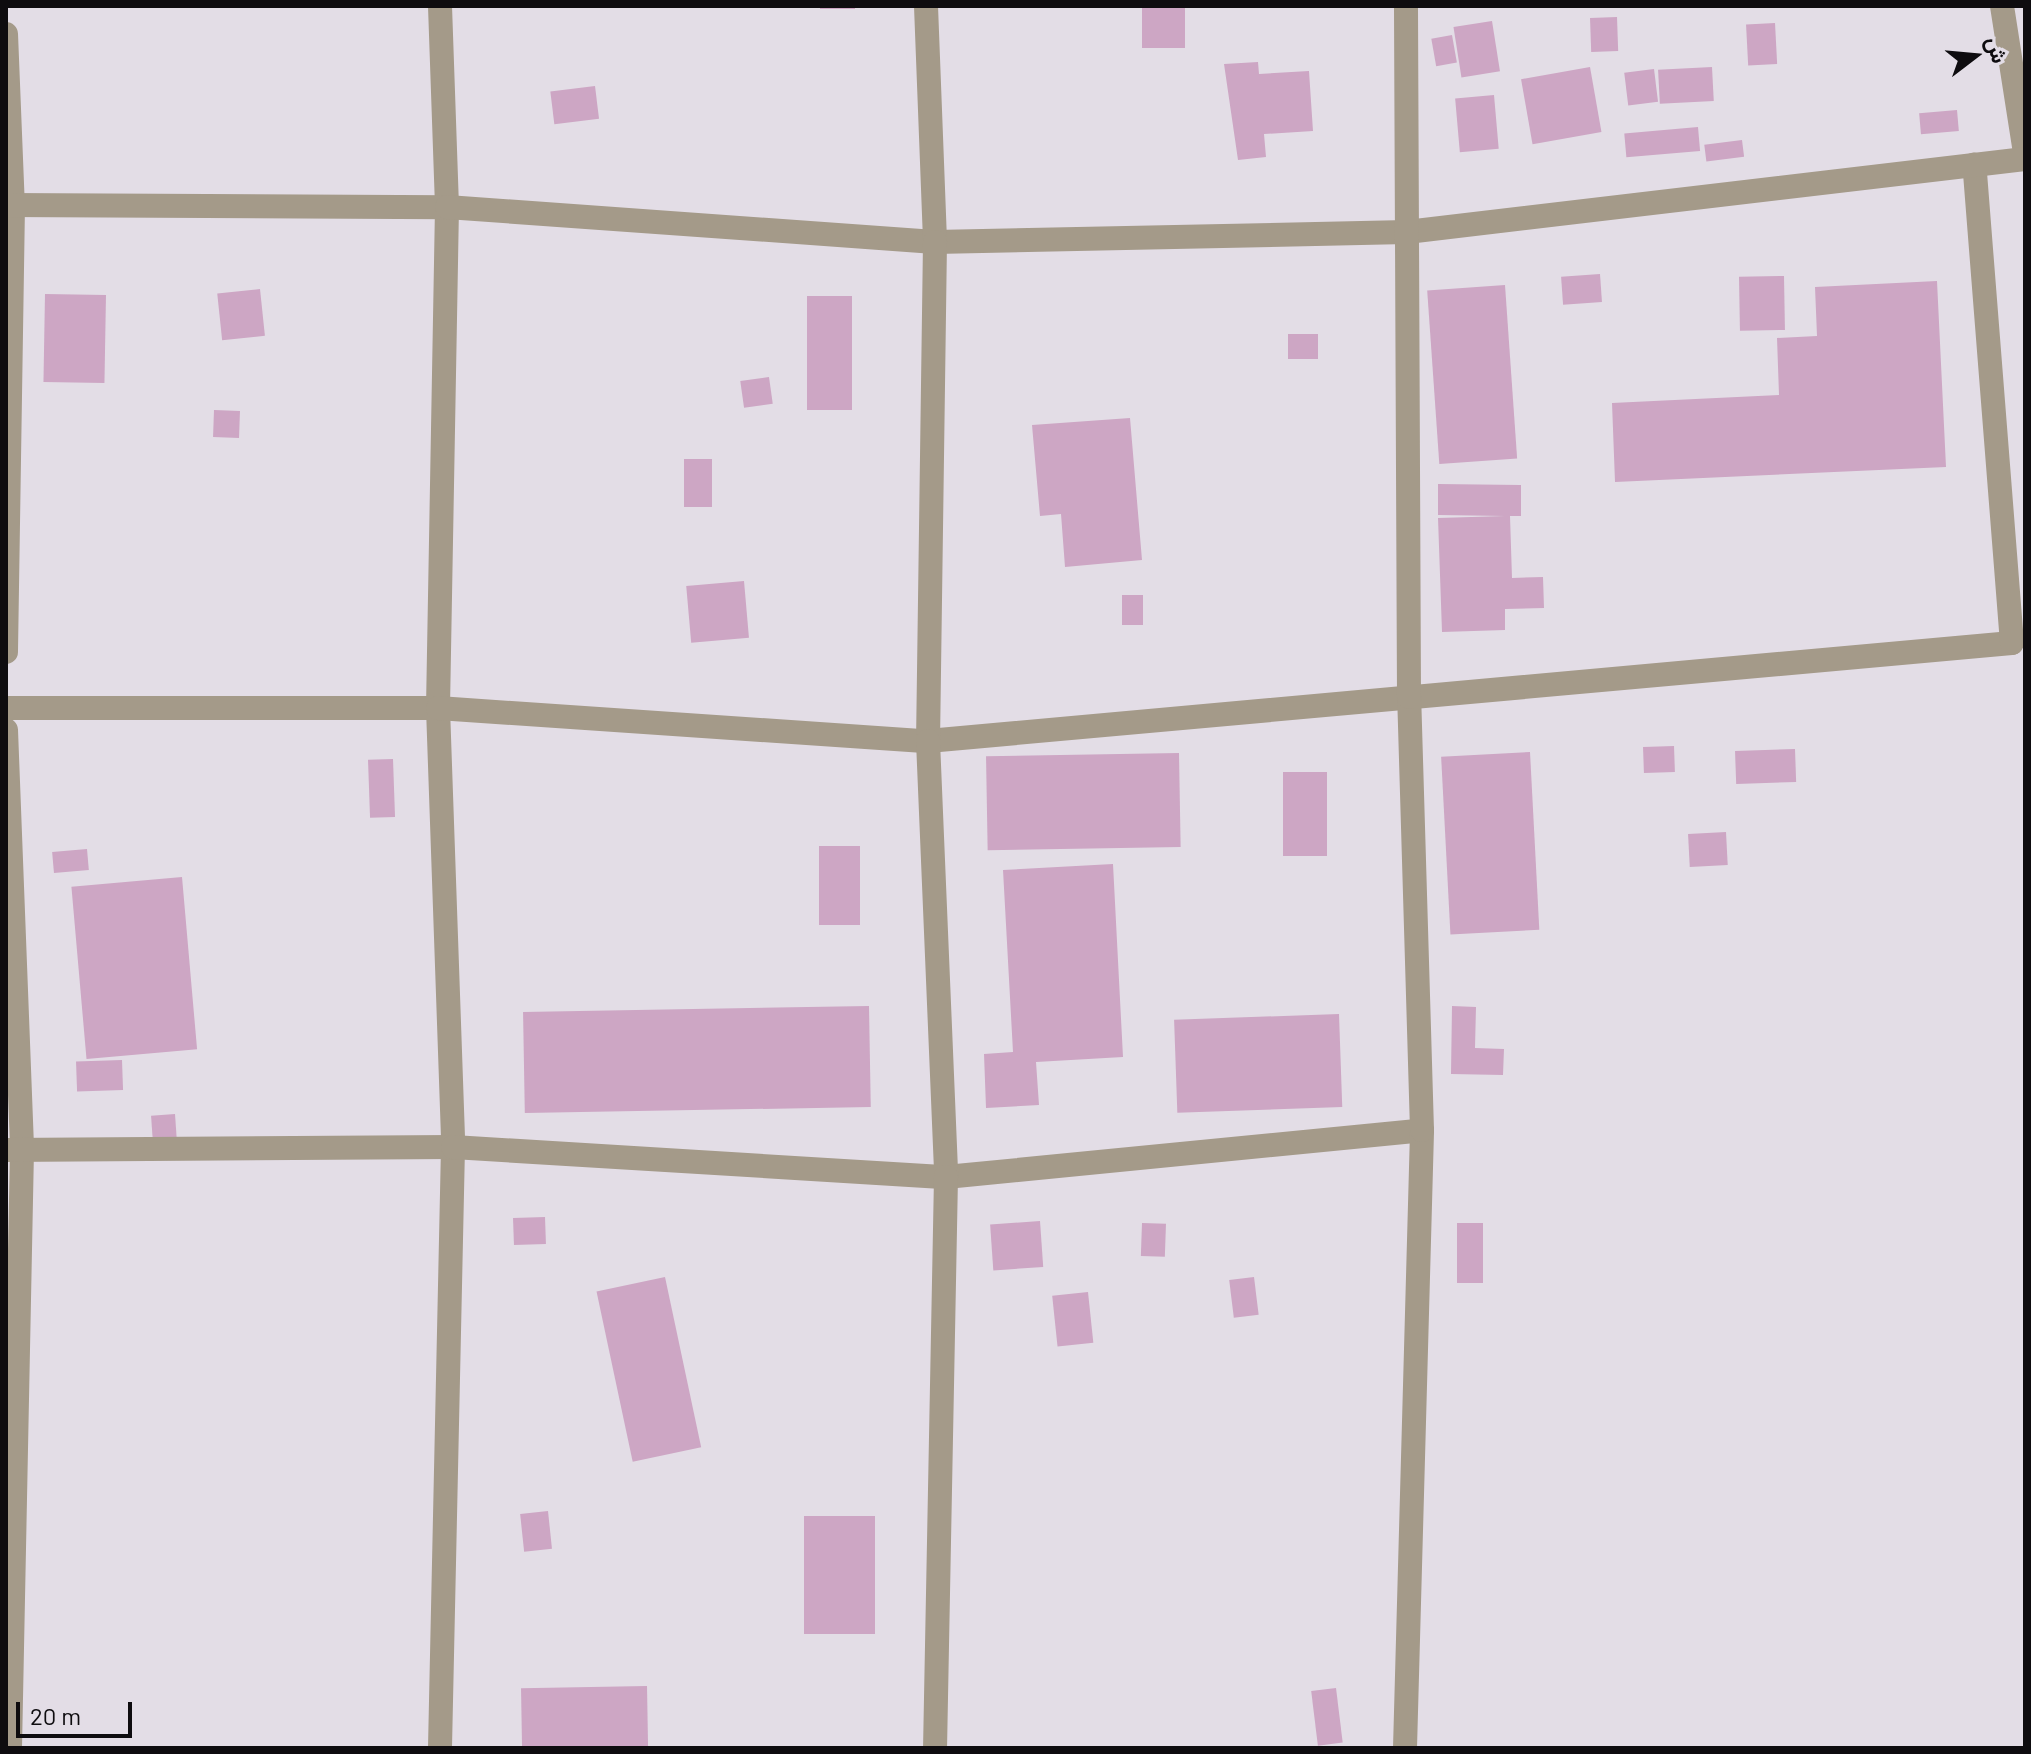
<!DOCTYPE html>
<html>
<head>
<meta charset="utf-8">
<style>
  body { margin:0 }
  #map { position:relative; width:2031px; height:1754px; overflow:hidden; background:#e3dde6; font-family:Barlow,Vazirmatn,sans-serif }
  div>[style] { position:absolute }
  .building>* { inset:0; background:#cda6c4; transform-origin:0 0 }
  .minor>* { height:24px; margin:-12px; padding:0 12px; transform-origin:12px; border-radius:12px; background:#a49a89 }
  .tertiary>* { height:24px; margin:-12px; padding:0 12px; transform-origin:12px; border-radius:12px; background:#a49a89 }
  span { translate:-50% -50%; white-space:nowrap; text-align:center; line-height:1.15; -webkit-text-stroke:6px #e3dde6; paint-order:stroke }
  .frame { position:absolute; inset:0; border:8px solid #0e0c0f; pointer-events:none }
  .north { position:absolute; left:1935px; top:16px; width:80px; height:80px; -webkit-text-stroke:6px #e3dde6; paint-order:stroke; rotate:74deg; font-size:22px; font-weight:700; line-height:32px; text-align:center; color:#0e0c0f }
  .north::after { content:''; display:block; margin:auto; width:28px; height:36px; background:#0e0c0f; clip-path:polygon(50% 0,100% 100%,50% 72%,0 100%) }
  .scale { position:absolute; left:16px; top:1702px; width:116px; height:36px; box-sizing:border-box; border:4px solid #0e0c0f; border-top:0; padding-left:10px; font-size:24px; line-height:28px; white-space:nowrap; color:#0e0c0f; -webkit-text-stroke:6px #e3dde6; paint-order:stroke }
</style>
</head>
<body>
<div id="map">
  <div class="building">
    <div style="left:820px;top:6px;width:35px;height:3px"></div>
    <div style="left:1142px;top:6px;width:43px;height:42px"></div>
    <div style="left:1617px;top:17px;width:34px;height:27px;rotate:88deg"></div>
    <div style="left:1492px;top:21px;width:51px;height:39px;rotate:81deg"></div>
    <div style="left:1775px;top:23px;width:41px;height:29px;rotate:87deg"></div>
    <div style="left:1452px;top:35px;width:28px;height:21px;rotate:80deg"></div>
    <div style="clip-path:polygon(1258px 62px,1259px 74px,1309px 71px,1313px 131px,1264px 134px,1266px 157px,1238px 160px,1224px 64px)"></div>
    <div style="left:1590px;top:67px;width:66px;height:70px;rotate:80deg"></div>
    <div style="left:1712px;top:67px;width:34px;height:54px;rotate:87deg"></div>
    <div style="left:1654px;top:69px;width:33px;height:30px;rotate:83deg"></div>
    <div style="left:595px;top:86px;width:33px;height:45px;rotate:83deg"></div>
    <div style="left:1494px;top:95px;width:54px;height:39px;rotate:85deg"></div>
    <div style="left:1957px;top:110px;width:21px;height:38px;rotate:85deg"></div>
    <div style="left:1698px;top:127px;width:24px;height:74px;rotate:85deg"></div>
    <div style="left:1742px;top:140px;width:17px;height:38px;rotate:83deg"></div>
    <div style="left:1600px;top:274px;width:28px;height:39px;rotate:86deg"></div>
    <div style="left:1784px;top:276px;width:54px;height:45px;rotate:89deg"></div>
    <div style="clip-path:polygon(1937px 281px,1946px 467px,1615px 482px,1612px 403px,1779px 395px,1777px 338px,1817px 336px,1815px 287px)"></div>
    <div style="left:1505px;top:285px;width:174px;height:78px;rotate:86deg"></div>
    <div style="left:260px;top:289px;width:47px;height:43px;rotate:84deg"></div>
    <div style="left:45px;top:294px;width:61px;height:88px;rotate:1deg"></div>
    <div style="left:807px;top:296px;width:45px;height:114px"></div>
    <div style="left:1318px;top:334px;width:25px;height:30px;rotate:90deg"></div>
    <div style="left:769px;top:377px;width:27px;height:29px;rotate:82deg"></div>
    <div style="left:214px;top:410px;width:26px;height:27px;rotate:2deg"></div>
    <div style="clip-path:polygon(1130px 418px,1142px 560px,1065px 567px,1061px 514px,1040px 516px,1032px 425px)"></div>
    <div style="left:684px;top:459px;width:28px;height:48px"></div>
    <div style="clip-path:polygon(1438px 484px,1521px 485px,1521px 516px,1510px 516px,1512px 578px,1543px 577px,1544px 608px,1505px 609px,1505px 630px,1442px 632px,1438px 518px,1505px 516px,1438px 515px)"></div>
    <div style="left:744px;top:581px;width:57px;height:58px;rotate:85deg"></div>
    <div style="left:1143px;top:595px;width:30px;height:21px;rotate:90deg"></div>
    <div style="left:1674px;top:746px;width:26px;height:31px;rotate:88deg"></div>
    <div style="left:1795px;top:749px;width:33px;height:60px;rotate:88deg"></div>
    <div style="left:1530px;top:752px;width:178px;height:89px;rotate:87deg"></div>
    <div style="left:1179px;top:753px;width:94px;height:193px;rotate:89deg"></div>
    <div style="left:393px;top:759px;width:58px;height:25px;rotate:88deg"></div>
    <div style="left:1283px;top:772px;width:44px;height:84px"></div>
    <div style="left:1726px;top:832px;width:33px;height:38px;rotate:87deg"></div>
    <div style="left:819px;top:846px;width:41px;height:79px"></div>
    <div style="left:87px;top:849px;width:21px;height:35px;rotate:85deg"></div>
    <div style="clip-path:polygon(1113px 864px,1123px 1057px,1036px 1062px,1039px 1105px,986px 1108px,984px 1054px,1013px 1052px,1003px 870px)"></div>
    <div style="left:182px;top:877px;width:173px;height:111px;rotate:85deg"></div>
    <div style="left:869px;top:1006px;width:101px;height:346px;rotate:89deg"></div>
    <div style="clip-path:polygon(1452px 1006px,1476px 1007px,1475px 1048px,1504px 1049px,1503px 1075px,1451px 1074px)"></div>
    <div style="left:1339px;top:1014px;width:93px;height:165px;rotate:88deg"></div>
    <div style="left:122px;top:1060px;width:30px;height:46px;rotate:88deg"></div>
    <div style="left:175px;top:1114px;width:27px;height:24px;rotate:86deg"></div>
    <div style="left:545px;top:1217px;width:27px;height:32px;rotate:88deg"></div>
    <div style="left:1040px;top:1221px;width:46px;height:50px;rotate:86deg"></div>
    <div style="left:1142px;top:1223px;width:24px;height:33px;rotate:2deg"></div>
    <div style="left:1457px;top:1223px;width:26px;height:60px"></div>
    <div style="left:665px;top:1277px;width:174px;height:70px;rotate:78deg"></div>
    <div style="left:1254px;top:1277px;width:38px;height:25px;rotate:83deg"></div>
    <div style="left:1088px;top:1292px;width:51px;height:36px;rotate:84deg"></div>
    <div style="left:548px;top:1511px;width:38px;height:28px;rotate:84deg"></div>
    <div style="left:875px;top:1516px;width:118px;height:71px;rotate:90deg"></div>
    <div style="left:647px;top:1686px;width:62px;height:126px;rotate:89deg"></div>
    <div style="left:1336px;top:1688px;width:55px;height:25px;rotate:83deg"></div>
  </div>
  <div class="minor">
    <div style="left:440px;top:6px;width:201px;rotate:88deg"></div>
    <div style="left:447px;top:207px;width:501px;rotate:91.03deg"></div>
    <div style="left:438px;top:708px;width:439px;rotate:88deg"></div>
    <div style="left:453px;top:1147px;width:601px;rotate:91.24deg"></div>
    <div style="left:2002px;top:6px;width:149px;rotate:81.1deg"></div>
    <div style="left:6px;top:34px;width:171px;rotate:87.7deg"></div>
    <div style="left:13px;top:205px;width:447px;rotate:90.9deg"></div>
    <div style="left:6px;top:205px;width:441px;rotate:0.3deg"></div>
    <div style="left:447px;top:207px;width:489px;rotate:4.1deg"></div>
    <div style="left:935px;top:242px;width:472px;rotate:-1.2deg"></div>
    <div style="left:6px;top:708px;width:432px"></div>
    <div style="left:438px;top:708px;width:491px;rotate:3.9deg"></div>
    <div style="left:928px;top:741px;width:1088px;rotate:-5.17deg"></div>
    <div style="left:2012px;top:643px;width:480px;rotate:-94.5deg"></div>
    <div style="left:6px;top:730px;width:420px;rotate:87.8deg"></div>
    <div style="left:22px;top:1150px;width:598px;rotate:91.15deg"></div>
    <div style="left:6px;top:1150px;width:447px;rotate:-0.4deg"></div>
    <div style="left:453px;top:1147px;width:494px;rotate:3.5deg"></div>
    <div style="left:946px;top:1177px;width:478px;rotate:-5.6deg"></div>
  </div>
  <div class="tertiary">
    <div style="left:926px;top:6px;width:236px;rotate:87.8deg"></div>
    <div style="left:935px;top:242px;width:499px;rotate:90.8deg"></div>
    <div style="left:928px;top:741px;width:436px;rotate:87.6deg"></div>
    <div style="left:946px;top:1177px;width:571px;rotate:91.1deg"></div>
    <div style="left:1407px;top:232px;width:622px;rotate:-6.74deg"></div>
    <div style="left:1405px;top:1748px;width:618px;rotate:-88.42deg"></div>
    <div style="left:1422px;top:1130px;width:433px;rotate:-91.7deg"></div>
    <div style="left:1409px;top:697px;width:691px;rotate:-90.25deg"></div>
  </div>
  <div class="frame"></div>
  <div class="north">ش</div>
  <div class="scale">20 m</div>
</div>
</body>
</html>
